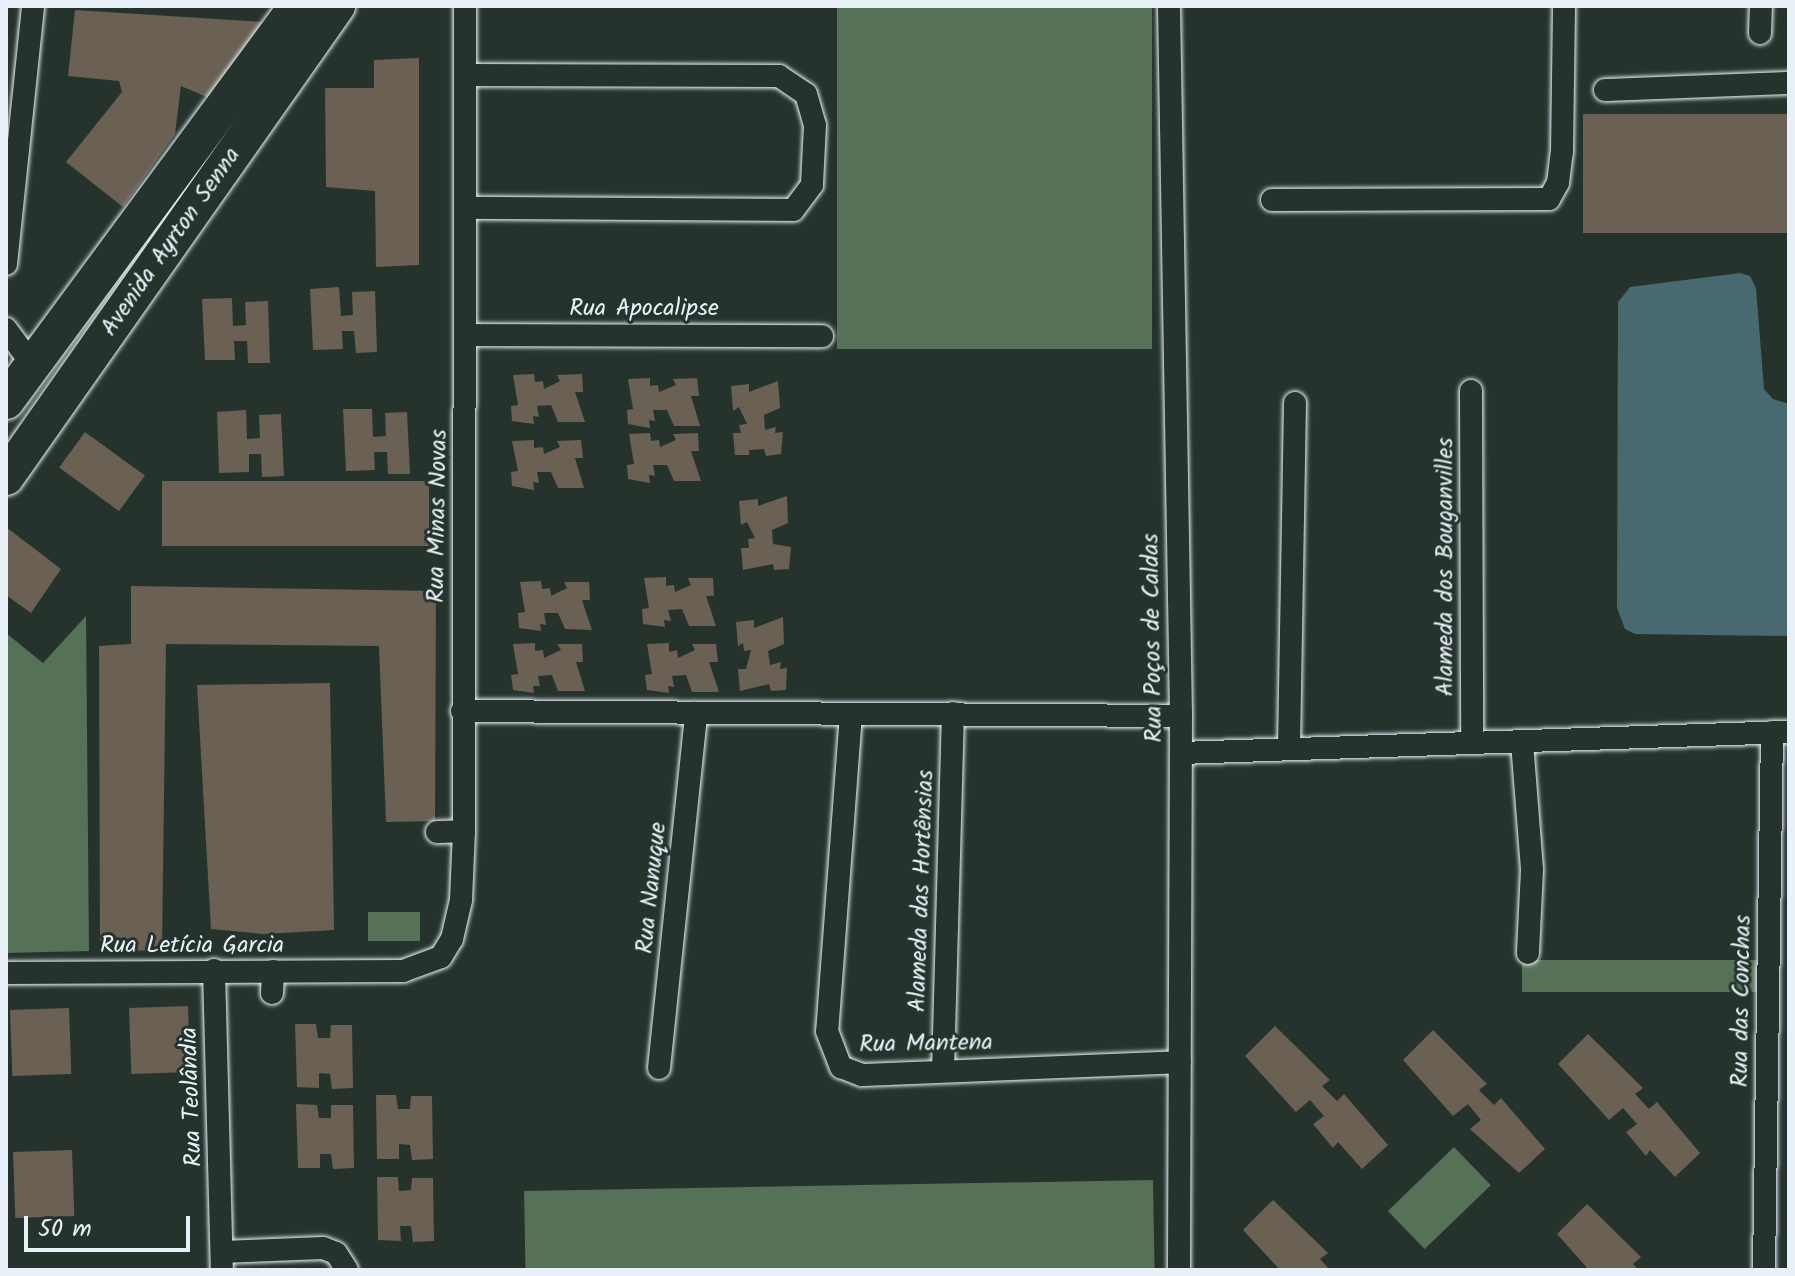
<!DOCTYPE html>
<html>
<head>
<meta charset="utf-8">
<style>
  body { margin:0 }
  #map { position:relative; width:1795px; height:1276px; overflow:hidden; background:#26332d; font-family:Kalam,sans-serif }
  div>[style] { position:absolute }
  .green>* { inset:0; background:#557158; transform-origin:0 0 }
  .water>* { inset:0; background:#48696f }
  .building>* { inset:0; background:#6a6054; transform-origin:0 0 }
  .roads { filter:drop-shadow(0 0 2px #e8f1f8) drop-shadow(0 0 2px #e8f1f8) }
  .minor>* { height:22px; margin:-11px; padding:0 11px; transform-origin:11px; border-radius:11px; background:#26332d }
  .primary>* { height:36px; margin:-18px; padding:0 18px; transform-origin:18px; border-radius:18px; background:#26332d }
  span { translate:-50% -50%; white-space:nowrap; text-align:center; line-height:1.15; -webkit-text-stroke:6px #26332d; paint-order:stroke }
  .street-label { font-size:24px; color:#e8f1f8 }
  .frame { position:absolute; inset:0; border:8px solid #e8f1f8; pointer-events:none }
  .scale { position:absolute; left:24px; top:1216px; width:166px; height:36px; box-sizing:border-box; border:4px solid #e8f1f8; border-top:0; padding-left:10px; font-size:24px; line-height:28px; white-space:nowrap; color:#e8f1f8; -webkit-text-stroke:6px #26332d; paint-order:stroke }
</style>
</head>
<body>
<div id="map">
  <div class="green">
    <div style="left:837px;top:6px;width:315px;height:343px"></div>
    <div style="clip-path:polygon(86px 616px,89px 951px,6px 953px,6px 633px,43px 663px)"></div>
    <div style="left:368px;top:912px;width:52px;height:29px"></div>
    <div style="left:1759px;top:960px;width:32px;height:237px;rotate:90deg"></div>
    <div style="left:1454px;top:1147px;width:53px;height:92px;rotate:46deg"></div>
    <div style="left:1153px;top:1180px;width:90px;height:629px;rotate:89deg"></div>
  </div>
  <div class="water">
    <div style="clip-path:polygon(1740px 273px,1750px 276px,1756px 288px,1764px 389px,1773px 399px,1789px 404px,1789px 636px,1635px 634px,1625px 629px,1617px 608px,1618px 302px,1630px 287px)"></div>
  </div>
  <div class="building">
    <div style="clip-path:polygon(75px 10px,263px 22px,209px 98px,181px 86px,175px 134px,123px 207px,66px 162px,122px 92px,119px 81px,68px 76px)"></div>
    <div style="clip-path:polygon(419px 58px,419px 265px,376px 267px,375px 191px,326px 187px,325px 88px,374px 88px,374px 60px)"></div>
    <div style="left:1789px;top:114px;width:119px;height:206px;rotate:90deg"></div>
    <div style="clip-path:polygon(339px 287px,341px 316px,353px 315px,352px 292px,375px 291px,377px 352px,356px 353px,354px 331px,342px 331px,343px 349px,313px 350px,310px 289px)"></div>
    <div style="clip-path:polygon(232px 298px,233px 326px,246px 325px,245px 302px,268px 301px,270px 363px,248px 363px,247px 341px,234px 341px,235px 360px,205px 360px,202px 299px)"></div>
    <div style="clip-path:polygon(534px 374px,535px 382px,543px 381px,544px 389px,560px 381px,557px 375px,582px 374px,583px 392px,575px 392px,585px 422px,558px 422px,551px 405px,537px 406px,539px 417px,533px 416px,534px 424px,512px 421px,511px 406px,518px 405px,513px 375px)"></div>
    <div style="clip-path:polygon(650px 378px,650px 386px,658px 385px,659px 392px,676px 385px,673px 379px,697px 378px,699px 396px,691px 396px,700px 426px,674px 426px,667px 410px,653px 410px,655px 421px,649px 420px,650px 428px,628px 424px,627px 410px,633px 409px,628px 379px)"></div>
    <div style="clip-path:polygon(778px 381px,780px 408px,764px 415px,765px 430px,776px 427px,775px 433px,783px 432px,781px 454px,766px 456px,764px 449px,749px 450px,749px 455px,735px 455px,733px 433px,741px 433px,739px 425px,747px 424px,739px 407px,733px 411px,731px 386px,749px 384px,749px 392px)"></div>
    <div style="clip-path:polygon(343px 409px,372px 409px,373px 437px,386px 436px,385px 413px,407px 412px,410px 474px,388px 474px,387px 452px,374px 452px,375px 470px,346px 471px)"></div>
    <div style="clip-path:polygon(246px 410px,247px 439px,260px 438px,259px 415px,281px 414px,284px 476px,262px 477px,261px 454px,249px 454px,249px 472px,219px 473px,217px 412px)"></div>
    <div style="left:85px;top:432px;width:74px;height:44px;rotate:36deg"></div>
    <div style="clip-path:polygon(650px 433px,651px 441px,659px 440px,660px 447px,676px 440px,673px 434px,698px 433px,699px 451px,691px 451px,701px 481px,674px 481px,667px 465px,653px 465px,655px 476px,649px 475px,650px 483px,628px 479px,627px 465px,634px 464px,629px 434px)"></div>
    <div style="clip-path:polygon(534px 440px,534px 448px,543px 447px,544px 454px,560px 447px,557px 441px,581px 440px,583px 458px,575px 458px,584px 488px,558px 488px,551px 472px,537px 472px,539px 483px,533px 482px,534px 490px,512px 486px,511px 472px,518px 471px,512px 441px)"></div>
    <div style="left:429px;top:481px;width:65px;height:267px;rotate:90deg"></div>
    <div style="clip-path:polygon(787px 496px,788px 523px,772px 530px,773px 544px,791px 547px,789px 569px,774px 570px,773px 564px,743px 570px,741px 548px,749px 548px,748px 539px,755px 538px,747px 522px,741px 525px,739px 501px,758px 499px,758px 506px)"></div>
    <div style="clip-path:polygon(6px 527px,61px 569px,31px 613px,6px 595px)"></div>
    <div style="clip-path:polygon(666px 577px,666px 586px,674px 585px,675px 592px,691px 585px,688px 578px,713px 578px,714px 596px,706px 596px,716px 626px,689px 626px,682px 609px,668px 610px,671px 621px,664px 620px,665px 627px,643px 624px,642px 609px,649px 608px,644px 578px)"></div>
    <div style="clip-path:polygon(541px 581px,542px 589px,550px 588px,551px 596px,567px 588px,564px 582px,589px 582px,590px 600px,582px 600px,592px 630px,565px 629px,558px 613px,544px 613px,546px 625px,540px 624px,541px 631px,519px 628px,518px 613px,525px 612px,520px 582px)"></div>
    <div style="clip-path:polygon(131px 586px,436px 591px,435px 821px,386px 822px,379px 646px,166px 644px,162px 951px,100px 950px,99px 646px,131px 644px)"></div>
    <div style="clip-path:polygon(783px 617px,784px 644px,768px 651px,770px 665px,781px 662px,780px 669px,787px 668px,786px 690px,771px 691px,769px 684px,740px 691px,738px 669px,746px 669px,751px 650px,744px 651px,743px 643px,738px 646px,736px 622px,754px 620px,754px 628px)"></div>
    <div style="clip-path:polygon(535px 643px,535px 651px,543px 650px,544px 658px,561px 650px,557px 644px,582px 644px,583px 662px,576px 662px,585px 691px,558px 691px,552px 675px,538px 676px,540px 686px,533px 686px,534px 693px,513px 690px,511px 675px,518px 674px,513px 644px)"></div>
    <div style="clip-path:polygon(669px 643px,669px 652px,677px 650px,678px 658px,695px 650px,692px 644px,716px 644px,718px 662px,709px 662px,719px 692px,692px 692px,686px 675px,672px 676px,674px 687px,668px 686px,669px 693px,647px 690px,645px 675px,652px 674px,647px 644px)"></div>
    <div style="clip-path:polygon(330px 683px,334px 930px,263px 934px,211px 929px,197px 685px)"></div>
    <div style="left:188px;top:1006px;width:66px;height:59px;rotate:88deg"></div>
    <div style="left:69px;top:1008px;width:66px;height:59px;rotate:88deg"></div>
    <div style="clip-path:polygon(295px 1024px,316px 1024px,318px 1038px,330px 1038px,331px 1025px,352px 1025px,353px 1088px,332px 1089px,330px 1074px,319px 1073px,319px 1088px,297px 1087px)"></div>
    <div style="clip-path:polygon(1275px 1026px,1330px 1080px,1322px 1086px,1337px 1101px,1344px 1094px,1388px 1145px,1362px 1169px,1338px 1142px,1333px 1148px,1313px 1124px,1324px 1116px,1310px 1100px,1296px 1112px,1245px 1056px)"></div>
    <div style="clip-path:polygon(1433px 1030px,1487px 1084px,1479px 1090px,1494px 1105px,1501px 1098px,1545px 1149px,1519px 1173px,1470px 1129px,1481px 1120px,1468px 1104px,1453px 1116px,1403px 1060px)"></div>
    <div style="clip-path:polygon(1588px 1034px,1643px 1088px,1635px 1094px,1649px 1109px,1657px 1102px,1700px 1153px,1675px 1177px,1650px 1150px,1646px 1156px,1626px 1132px,1637px 1124px,1623px 1108px,1609px 1120px,1558px 1064px)"></div>
    <div style="clip-path:polygon(376px 1095px,396px 1095px,398px 1109px,410px 1109px,411px 1096px,432px 1096px,433px 1159px,412px 1160px,410px 1145px,399px 1144px,399px 1159px,377px 1159px)"></div>
    <div style="clip-path:polygon(296px 1104px,317px 1105px,319px 1118px,331px 1118px,331px 1105px,353px 1105px,354px 1168px,333px 1169px,331px 1154px,320px 1154px,320px 1168px,298px 1168px)"></div>
    <div style="left:72px;top:1150px;width:66px;height:59px;rotate:88deg"></div>
    <div style="clip-path:polygon(377px 1177px,398px 1177px,399px 1191px,411px 1190px,412px 1178px,433px 1178px,434px 1241px,413px 1242px,411px 1226px,400px 1226px,401px 1241px,378px 1240px)"></div>
    <div style="clip-path:polygon(1273px 1200px,1328px 1253px,1320px 1259px,1330px 1270px,1280px 1270px,1243px 1230px)"></div>
    <div style="clip-path:polygon(1587px 1204px,1641px 1257px,1633px 1264px,1639px 1270px,1589px 1270px,1557px 1234px)"></div>
  </div>
  <div class="roads">
    <div class="minor">
      <div style="left:1169px;top:6px;width:710px;rotate:89.03deg"></div>
      <div style="left:1181px;top:716px;width:554px;rotate:90.21deg"></div>
      <div style="left:1760px;top:33px;width:27px;rotate:-88deg"></div>
      <div style="left:467px;top:75px;width:312px;rotate:0.2deg"></div>
      <div style="left:779px;top:76px;width:32px;rotate:34deg"></div>
      <div style="left:806px;top:94px;width:32px;rotate:74deg"></div>
      <div style="left:815px;top:125px;width:60px;rotate:92.9deg"></div>
      <div style="left:812px;top:185px;width:31px;rotate:127deg"></div>
      <div style="left:793px;top:210px;width:326px;rotate:-179.6deg"></div>
      <div style="left:1605px;top:90px;width:184px;rotate:-2.2deg"></div>
      <div style="left:1272px;top:200px;width:277px;rotate:-0.2deg"></div>
      <div style="left:1549px;top:199px;width:18px;rotate:-61deg"></div>
      <div style="left:1558px;top:183px;width:31px;rotate:-83deg"></div>
      <div style="left:1562px;top:152px;width:146px;rotate:-89.2deg"></div>
      <div style="left:6px;top:264px;width:259px;rotate:-84deg"></div>
      <div style="left:6px;top:329px;width:44px;rotate:53.4deg"></div>
      <div style="left:466px;top:335px;width:356px;rotate:0.2deg"></div>
      <div style="left:1471px;top:391px;width:352px;rotate:89.8deg"></div>
      <div style="left:462px;top:711px;width:719px;rotate:0.4deg"></div>
      <div style="left:851px;top:714px;width:318px;rotate:94.3deg"></div>
      <div style="left:827px;top:1031px;width:39px;rotate:69deg"></div>
      <div style="left:841px;top:1067px;width:22px;rotate:21deg"></div>
      <div style="left:862px;top:1075px;width:318px;rotate:-2.3deg"></div>
      <div style="left:1522px;top:742px;width:128px;rotate:85.5deg"></div>
      <div style="left:1532px;top:870px;width:83px;rotate:92.8deg"></div>
      <div style="left:1289px;top:747px;width:344px;rotate:-89deg"></div>
      <div style="left:1181px;top:753px;width:608px;rotate:-1.98deg"></div>
      <div style="left:437px;top:832px;width:27px;rotate:-2deg"></div>
      <div style="left:214px;top:970px;width:300px;rotate:88.5deg"></div>
      <div style="left:6px;top:973px;width:397px;rotate:-0.3deg"></div>
      <div style="left:403px;top:971px;width:40px;rotate:-20.2deg"></div>
      <div style="left:441px;top:957px;width:21px;rotate:-59deg"></div>
      <div style="left:452px;top:939px;width:40px;rotate:-77deg"></div>
      <div style="left:461px;top:900px;width:69px;rotate:-87.5deg"></div>
      <div style="left:464px;top:831px;width:825px;rotate:-89.93deg"></div>
      <div style="left:272px;top:993px;width:22px;rotate:-87deg"></div>
      <div style="left:659px;top:1068px;width:357px;rotate:-84deg"></div>
      <div style="left:943px;top:1070px;width:357px;rotate:-88.4deg"></div>
      <div style="left:222px;top:1252px;width:101px;rotate:-2.3deg"></div>
      <div style="left:323px;top:1248px;width:14px;rotate:21deg"></div>
      <div style="left:336px;top:1253px;width:20px;rotate:57deg"></div>
      <div style="left:1764px;top:1270px;width:538px;rotate:-89.15deg"></div>
    </div>
    <div class="primary">
      <div style="left:6px;top:401px;width:491px;rotate:-53.6deg"></div>
      <div style="left:6px;top:477px;width:576px;rotate:-54.9deg"></div>
    </div>
  </div>
  <div class="street-label">
    <span style="left:171px;top:242px;rotate:-55deg">Avenida Ayrton Senna</span>
    <span style="left:644px;top:309px">Rua Apocalipse</span>
    <span style="left:438px;top:516px;rotate:-89deg">Rua Minas Novas</span>
    <span style="left:1446px;top:567px;rotate:-90deg">Alameda dos Bouganvilles</span>
    <span style="left:1153px;top:638px;rotate:-91deg">Rua Poços de Caldas</span>
    <span style="left:652px;top:888px;rotate:-84deg">Rua Nanuque</span>
    <span style="left:922px;top:891px;rotate:-88deg">Alameda das Hortênsias</span>
    <span style="left:192px;top:946px">Rua Letícia Garcia</span>
    <span style="left:1742px;top:1001px;rotate:-89deg">Rua das Conchas</span>
    <span style="left:926px;top:1044px;rotate:-1deg">Rua Mantena</span>
    <span style="left:192px;top:1097px;rotate:-92deg">Rua Teolândia</span>
  </div>
  <div class="frame"></div>
  <div class="scale">50 m</div>
</div>
</body>
</html>
